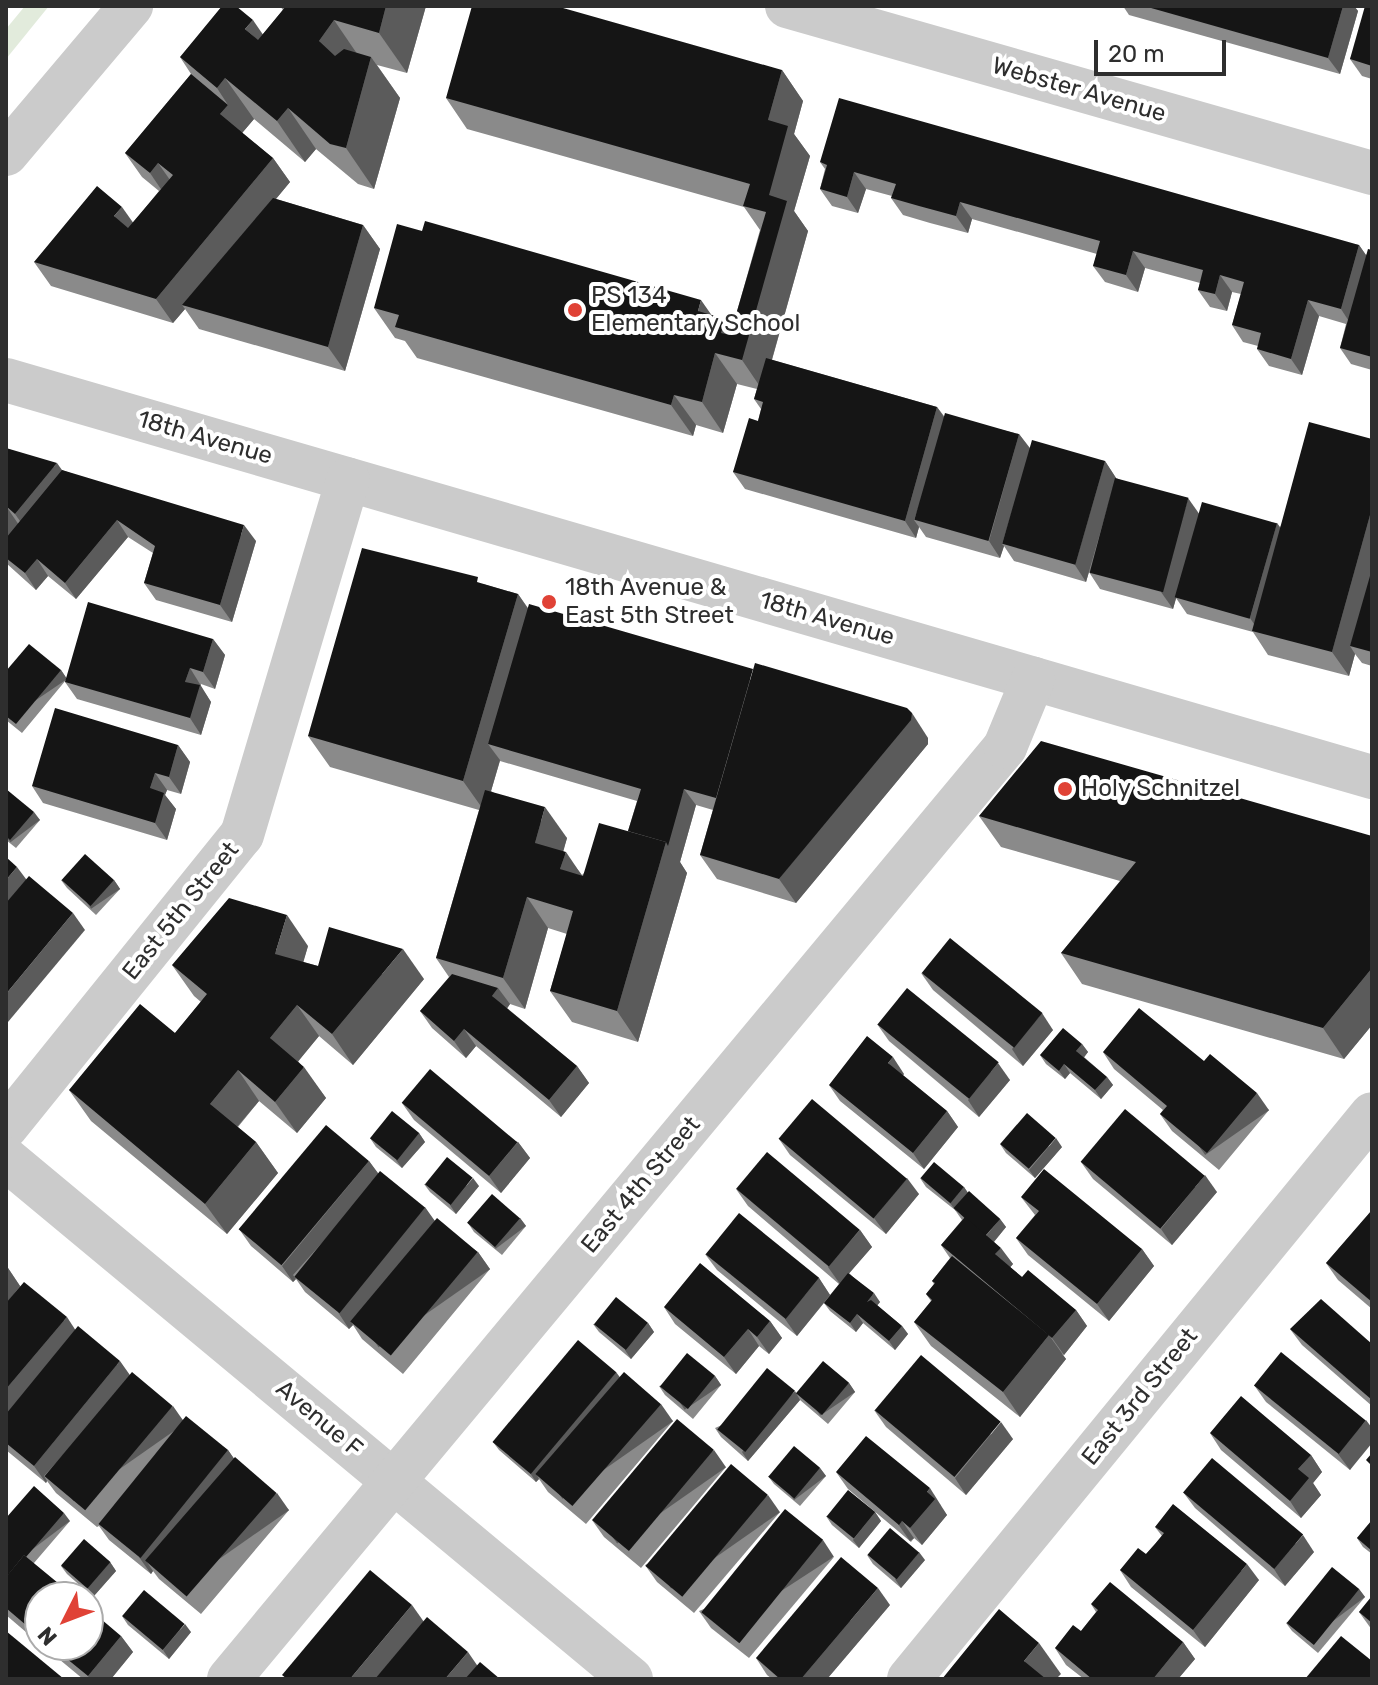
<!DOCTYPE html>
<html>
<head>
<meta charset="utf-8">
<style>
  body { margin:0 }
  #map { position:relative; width:1378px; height:1685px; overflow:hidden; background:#fff; font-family:Rubik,sans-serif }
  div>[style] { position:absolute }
  .green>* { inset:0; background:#e2ebdc }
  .minor>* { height:44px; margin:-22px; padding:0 22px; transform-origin:22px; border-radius:22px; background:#cbcbcb }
  .wall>* { inset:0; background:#8a8a8a }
  .shaded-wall>* { inset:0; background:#5b5b5b; transform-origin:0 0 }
  .building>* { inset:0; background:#151515; transform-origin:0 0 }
  .dots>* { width:22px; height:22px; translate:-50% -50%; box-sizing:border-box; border:4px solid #fff; border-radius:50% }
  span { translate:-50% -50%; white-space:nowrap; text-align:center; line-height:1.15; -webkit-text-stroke:8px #fff; paint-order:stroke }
  .street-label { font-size:24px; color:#2e2e2e }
  .poi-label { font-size:24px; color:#2e2e2e }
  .left { translate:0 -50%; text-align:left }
  .frame { position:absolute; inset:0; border:8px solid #2e2e2e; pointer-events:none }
  .north { position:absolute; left:24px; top:1581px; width:80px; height:80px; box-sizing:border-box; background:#fff; border:2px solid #ababab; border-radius:50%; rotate:228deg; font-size:22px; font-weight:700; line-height:32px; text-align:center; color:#2e2e2e }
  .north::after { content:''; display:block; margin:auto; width:28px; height:36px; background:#e04236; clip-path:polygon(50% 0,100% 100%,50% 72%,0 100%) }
  .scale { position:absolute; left:1094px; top:40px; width:132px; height:36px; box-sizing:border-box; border:4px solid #2e2e2e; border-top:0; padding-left:10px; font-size:24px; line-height:28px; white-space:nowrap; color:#2e2e2e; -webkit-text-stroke:6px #fff; paint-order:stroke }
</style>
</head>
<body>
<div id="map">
  <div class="green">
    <div style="clip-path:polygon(25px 6px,49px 6px,6px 59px,6px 29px)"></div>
  </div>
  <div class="minor">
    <div style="left:787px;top:6px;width:608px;rotate:15.93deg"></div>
    <div style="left:6px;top:154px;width:194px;rotate:-49.8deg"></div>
    <div style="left:6px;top:380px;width:1423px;rotate:16.21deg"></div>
    <div style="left:6px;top:1127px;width:375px;rotate:-51.1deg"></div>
    <div style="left:242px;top:835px;width:371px;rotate:-73.4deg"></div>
    <div style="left:6px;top:1159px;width:813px;rotate:39.76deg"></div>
    <div style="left:229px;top:1679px;width:1213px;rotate:-50.22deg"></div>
    <div style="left:1005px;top:747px;width:74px;rotate:-67.6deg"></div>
    <div style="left:909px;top:1679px;width:730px;rotate:-50.67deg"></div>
  </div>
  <div class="wall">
    <div style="clip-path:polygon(280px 6px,426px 6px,407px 73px,377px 65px,400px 98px,374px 189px,358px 184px,316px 149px,305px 162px,254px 119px,242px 133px,273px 158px,290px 182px,276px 199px,363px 225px,380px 249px,345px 371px,199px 329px,185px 309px,173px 323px,51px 286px,34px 262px,133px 223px,159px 191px,142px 177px,125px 153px,191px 74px,180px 57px,263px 34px,283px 10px)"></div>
    <div style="clip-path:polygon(1123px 6px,1354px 6px,1358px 11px,1340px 74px,1129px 15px)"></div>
    <div style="clip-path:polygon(1372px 6px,1372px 79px,1362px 76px,1350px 59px)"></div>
    <div style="clip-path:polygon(782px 70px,803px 101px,794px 134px,810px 156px,794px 211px,808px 231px,772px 360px,937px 407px,944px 416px,1019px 434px,1030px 448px,1105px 461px,1116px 478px,1199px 514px,1277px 523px,1280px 527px,1372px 439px,1372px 666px,1362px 663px,1355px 654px,1349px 676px,1268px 655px,1253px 632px,1187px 614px,1176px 598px,1173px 609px,1100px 589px,1089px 572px,1086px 582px,1014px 561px,1004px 546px,1000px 558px,926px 537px,919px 527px,916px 538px,745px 489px,733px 472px,758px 421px,761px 409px,754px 399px,757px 389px,737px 384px,723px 433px,696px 425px,693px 436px,417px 358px,405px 341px,395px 338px,374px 308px,712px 315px,725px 319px,732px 329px,760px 230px,744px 207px,467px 129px,446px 98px)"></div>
    <div style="clip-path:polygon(820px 162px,1359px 245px,1366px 255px,1372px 250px,1372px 370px,1351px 364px,1340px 348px,1346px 324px,1319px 316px,1302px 375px,1269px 366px,1257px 349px,1258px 346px,1243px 342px,1232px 325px,1241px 294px,1232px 292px,1227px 311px,1210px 307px,1198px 290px,1200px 283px,1145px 268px,1138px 292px,1105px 282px,1093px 266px,1097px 254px,972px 219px,968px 233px,930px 223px,903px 215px,891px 198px,892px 196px,866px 189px,858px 213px,832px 206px,820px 189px,825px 169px)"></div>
    <div style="clip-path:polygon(6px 448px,62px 470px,256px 541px,232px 622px,156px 600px,144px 583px,153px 553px,128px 537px,76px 599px,48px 576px,36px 590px,6px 563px)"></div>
    <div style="clip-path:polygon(evenodd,483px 584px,518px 594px,528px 608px,928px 738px,928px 744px,796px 903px,717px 879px,700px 855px,713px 810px,696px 805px,680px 862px,687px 873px,638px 1042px,572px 1022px,550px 991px,567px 934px,548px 928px,525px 1009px,510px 1004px,507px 1008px,577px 1066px,589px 1083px,561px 1117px,476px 1046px,466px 1058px,432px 1028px,420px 1011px,449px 977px,436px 958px,479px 810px,330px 767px,308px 736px,483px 584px,500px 761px,637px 801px,628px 831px,582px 875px,563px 851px,567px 838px,491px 791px,500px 761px)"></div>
    <div style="clip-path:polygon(213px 639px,225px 655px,215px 689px,201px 684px,201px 687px,211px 702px,201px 735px,77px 699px,65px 682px,66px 680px,22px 733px,6px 720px,6px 671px,61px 670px,66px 678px)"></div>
    <div style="clip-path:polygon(178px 745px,190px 762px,181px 794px,167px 790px,165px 795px,176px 809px,167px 840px,43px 803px,32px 786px)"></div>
    <div style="clip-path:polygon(6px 789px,40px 820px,16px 848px,6px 840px)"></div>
    <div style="clip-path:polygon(979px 816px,1372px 836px,1372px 1025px,1344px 1059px,1082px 984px,1061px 953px,1120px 881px,1001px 847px)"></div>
    <div style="clip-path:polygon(61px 880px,114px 880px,120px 889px,96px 915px,67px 888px)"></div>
    <div style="clip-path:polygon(308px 946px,303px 962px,318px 966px,424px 979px,353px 1065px,319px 1036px,298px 1061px,326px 1098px,297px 1133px,259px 1101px,238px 1127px,256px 1142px,278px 1173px,227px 1234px,91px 1121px,69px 1090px,175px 1033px,201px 1002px,194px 996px,172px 965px)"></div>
    <div style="clip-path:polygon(921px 973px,1053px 1030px,1023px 1066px,933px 990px)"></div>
    <div style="clip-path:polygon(877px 1024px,1010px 1080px,979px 1117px,889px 1041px)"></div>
    <div style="clip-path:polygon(1082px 1044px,1088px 1052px,1084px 1057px,1107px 1077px,1113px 1085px,1101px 1099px,1070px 1073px,1065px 1079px,1046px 1064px,1040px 1055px)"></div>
    <div style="clip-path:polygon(1103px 1052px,1204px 1061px,1269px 1110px,1219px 1170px,1172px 1131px,1160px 1114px,1163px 1110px,1114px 1069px)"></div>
    <div style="clip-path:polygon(904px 1074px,903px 1075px,947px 1111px,958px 1127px,924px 1169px,840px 1101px,829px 1085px)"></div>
    <div style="clip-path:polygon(402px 1103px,518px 1142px,530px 1158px,501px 1193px,414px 1120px)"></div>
    <div style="clip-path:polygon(419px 1133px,425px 1142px,402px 1168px,376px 1147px,370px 1138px)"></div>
    <div style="clip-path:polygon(779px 1139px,919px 1194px,886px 1234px,790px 1155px)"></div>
    <div style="clip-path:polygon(1000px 1144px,1062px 1147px,1035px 1178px,1006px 1153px)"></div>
    <div style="clip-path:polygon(369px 1161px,378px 1174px,435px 1221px,478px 1252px,490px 1269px,403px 1374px,362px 1339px,353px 1325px,349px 1329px,305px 1292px,296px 1279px,293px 1282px,251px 1246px,239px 1229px)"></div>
    <div style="clip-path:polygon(1081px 1162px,1217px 1192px,1172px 1245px,1093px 1179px)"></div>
    <div style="clip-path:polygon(920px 1178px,964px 1187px,968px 1193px,1000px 1219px,1006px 1227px,994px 1242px,1013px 1264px,1010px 1267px,1022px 1277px,1076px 1310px,1087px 1326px,1064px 1355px,1061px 1353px,1066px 1359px,1020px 1417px,931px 1346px,914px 1322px,931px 1301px,926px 1294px,934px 1284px,932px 1281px,950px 1258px,941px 1245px,962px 1220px,955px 1210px,926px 1187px)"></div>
    <div style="clip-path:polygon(424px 1184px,479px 1186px,456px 1214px,430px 1192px)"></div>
    <div style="clip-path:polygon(736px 1189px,860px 1230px,872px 1247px,849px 1273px,880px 1302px,877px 1305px,902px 1326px,908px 1334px,895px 1350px,863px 1323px,856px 1332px,830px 1311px,824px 1303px,797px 1336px,717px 1270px,705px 1254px,819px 1278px,830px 1295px,839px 1284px,748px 1206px)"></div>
    <div style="clip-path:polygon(1021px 1197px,1142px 1249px,1154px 1266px,1109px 1321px,1028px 1255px,1016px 1238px,1035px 1215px)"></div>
    <div style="clip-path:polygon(1372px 1210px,1372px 1309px,1338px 1280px,1326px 1263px)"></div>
    <div style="clip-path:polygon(520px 1218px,526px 1226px,502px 1255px,474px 1232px,468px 1223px)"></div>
    <div style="clip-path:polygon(6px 1265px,20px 1286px,75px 1330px,183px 1420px,228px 1450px,234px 1459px,289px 1510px,201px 1614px,159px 1579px,153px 1571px,151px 1574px,109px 1540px,99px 1526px,97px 1527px,56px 1493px,47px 1481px,46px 1483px,6px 1450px)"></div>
    <div style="clip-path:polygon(664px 1307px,770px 1321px,782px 1338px,769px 1354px,759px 1346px,736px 1374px,675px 1324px)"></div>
    <div style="clip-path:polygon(648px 1323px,654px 1332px,631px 1359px,599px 1332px,593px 1324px)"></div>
    <div style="clip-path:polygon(1290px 1329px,1372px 1344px,1372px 1406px,1302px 1345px)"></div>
    <div style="clip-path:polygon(715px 1376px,721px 1385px,693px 1419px,665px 1395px,659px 1386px)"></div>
    <div style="clip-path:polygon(619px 1377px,673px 1421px,586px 1524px,548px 1492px,539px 1479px,536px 1482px,499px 1450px,493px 1442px)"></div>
    <div style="clip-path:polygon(849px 1383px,855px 1392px,828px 1424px,800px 1400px,748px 1461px,721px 1437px,715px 1428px,796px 1393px)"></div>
    <div style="clip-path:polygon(1254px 1385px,1372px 1428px,1350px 1470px,1266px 1402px)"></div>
    <div style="clip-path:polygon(874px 1410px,1013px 1439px,966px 1495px,886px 1427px)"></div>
    <div style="clip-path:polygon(1210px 1433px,1311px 1455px,1322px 1472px,1313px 1483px,1321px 1495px,1301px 1518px,1221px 1450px)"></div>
    <div style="clip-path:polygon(726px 1467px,641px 1568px,604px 1537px,592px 1520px)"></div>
    <div style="clip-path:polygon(820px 1468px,826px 1476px,800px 1506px,774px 1484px,768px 1476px)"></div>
    <div style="clip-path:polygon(836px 1472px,941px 1505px,940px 1506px,947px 1515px,922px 1545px,914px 1538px,911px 1542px,848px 1489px)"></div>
    <div style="clip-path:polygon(1183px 1492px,1314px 1552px,1285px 1586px,1195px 1508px)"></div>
    <div style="clip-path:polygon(780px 1512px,694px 1613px,657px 1582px,645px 1565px)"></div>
    <div style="clip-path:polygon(875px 1512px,881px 1521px,859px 1548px,832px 1525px,826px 1516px)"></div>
    <div style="clip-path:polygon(6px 1518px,70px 1521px,34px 1563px,40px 1597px,40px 1644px,6px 1615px)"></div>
    <div style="clip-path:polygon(1372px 1520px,1372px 1554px,1363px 1547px,1357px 1538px)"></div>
    <div style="clip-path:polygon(1155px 1527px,1259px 1580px,1205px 1647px,1131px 1587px,1120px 1570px,1146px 1554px,1162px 1536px)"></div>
    <div style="clip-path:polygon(867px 1555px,925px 1560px,901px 1588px,873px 1564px)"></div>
    <div style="clip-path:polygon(834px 1557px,749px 1658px,711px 1628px,699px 1611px)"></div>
    <div style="clip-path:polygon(110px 1562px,116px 1571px,93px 1597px,67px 1574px,61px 1566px)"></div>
    <div style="clip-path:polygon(1359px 1589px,1365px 1597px,1318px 1653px,1292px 1631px,1286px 1623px)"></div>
    <div style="clip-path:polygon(1372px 1596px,1372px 1630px,1359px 1612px)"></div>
    <div style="clip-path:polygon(1091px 1604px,1183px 1642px,1195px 1659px,1178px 1679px,1084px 1679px,1066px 1665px,1055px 1648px,1081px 1631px,1096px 1612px)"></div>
    <div style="clip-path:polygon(890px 1605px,827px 1679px,772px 1679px,767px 1675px,756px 1658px)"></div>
    <div style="clip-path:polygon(122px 1616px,191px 1632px,169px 1659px,128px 1625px)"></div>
    <div style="clip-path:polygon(121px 1636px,133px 1652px,111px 1679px,83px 1679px,42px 1645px,88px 1645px)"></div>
  </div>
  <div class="shaded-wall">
    <div style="clip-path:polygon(386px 6px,426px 6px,407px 73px,379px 33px)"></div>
    <div style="clip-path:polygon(1343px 6px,1354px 6px,1358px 11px,1340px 74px,1328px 58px)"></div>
    <div style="clip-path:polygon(253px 20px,281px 61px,245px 29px)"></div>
    <div style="clip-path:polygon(334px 20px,362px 61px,347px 82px,319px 41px)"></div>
    <div style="clip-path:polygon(371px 57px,400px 98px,374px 189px,346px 148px)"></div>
    <div style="clip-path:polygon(782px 70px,803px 101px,794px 134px,810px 156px,794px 211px,808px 231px,763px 391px,742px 360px,698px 311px,701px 300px,722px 330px,725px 319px,745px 347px,769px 195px,768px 120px)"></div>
    <div style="clip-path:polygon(225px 78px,254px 119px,237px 139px,220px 114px,228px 105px,217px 88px)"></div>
    <div style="clip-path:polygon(288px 108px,316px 149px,305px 162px,277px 121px)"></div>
    <div style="clip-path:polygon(273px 158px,290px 182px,187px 306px,182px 305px,185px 309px,173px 323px,156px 299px)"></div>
    <div style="clip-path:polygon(158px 163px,175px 187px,167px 198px,150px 173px)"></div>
    <div style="clip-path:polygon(854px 172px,866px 189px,858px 213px,847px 197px)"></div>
    <div style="clip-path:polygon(960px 202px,972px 219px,968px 233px,956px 216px)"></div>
    <div style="clip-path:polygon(122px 207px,139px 231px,131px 241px,114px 216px)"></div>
    <div style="clip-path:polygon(363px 225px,380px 249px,345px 371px,328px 347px)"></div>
    <div style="clip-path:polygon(1359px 245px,1370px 261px,1352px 326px,1341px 309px)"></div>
    <div style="clip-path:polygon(1133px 251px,1145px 268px,1138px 292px,1126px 275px)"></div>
    <div style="clip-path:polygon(1220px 275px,1232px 292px,1227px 311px,1215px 294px)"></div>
    <div style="clip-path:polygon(1308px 300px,1319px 316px,1302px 375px,1291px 359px)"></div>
    <div style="clip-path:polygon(715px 353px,737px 384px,723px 433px,702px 402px)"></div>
    <div style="clip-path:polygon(674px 395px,696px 425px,693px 436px,671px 405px)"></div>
    <div style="clip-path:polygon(937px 407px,948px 423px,914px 520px,919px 527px,916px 538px,905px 521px)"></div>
    <div style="clip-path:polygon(1019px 434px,1031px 450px,1002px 544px,1004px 546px,1000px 558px,989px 541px)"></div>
    <div style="clip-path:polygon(1105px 461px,1116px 478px,1086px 582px,1075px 565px)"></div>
    <div style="clip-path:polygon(57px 463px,74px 487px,32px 538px,15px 514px)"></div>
    <div style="clip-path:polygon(1188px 498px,1200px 515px,1173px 609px,1161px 592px)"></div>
    <div style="clip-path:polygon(6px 506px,21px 528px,6px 547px)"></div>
    <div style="clip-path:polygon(1372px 508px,1372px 593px,1350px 646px,1355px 654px,1349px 676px,1332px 652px)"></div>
    <div style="clip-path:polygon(117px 520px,128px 537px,76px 599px,65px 583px)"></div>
    <div style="clip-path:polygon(1277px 523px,1288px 540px,1260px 633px,1250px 618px)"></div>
    <div style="clip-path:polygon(244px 525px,256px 541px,232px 622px,220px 605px)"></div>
    <div style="clip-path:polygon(37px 559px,48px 576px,36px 590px,25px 573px)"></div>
    <div style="clip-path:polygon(518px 594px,539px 625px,488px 744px,500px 760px,485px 812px,463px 781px)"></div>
    <div style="clip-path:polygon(213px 639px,225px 655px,215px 689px,203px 672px)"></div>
    <div style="clip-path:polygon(190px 668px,211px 702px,201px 735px,190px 718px,185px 682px)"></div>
    <div style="left:61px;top:670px;width:11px;height:70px;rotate:56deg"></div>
    <div style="clip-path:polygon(912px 713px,928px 738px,928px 744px,796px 903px,779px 879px)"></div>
    <div style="clip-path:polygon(178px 745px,190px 762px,181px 794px,169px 777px)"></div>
    <div style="clip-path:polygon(155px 773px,167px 790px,165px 795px,176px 809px,167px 840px,155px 823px,150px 788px)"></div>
    <div style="clip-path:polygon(684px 789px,696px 805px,680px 862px,687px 873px,638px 1042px,617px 1011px,666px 842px)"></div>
    <div style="clip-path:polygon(545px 807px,567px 838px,557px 874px,535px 843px)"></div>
    <div style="left:34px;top:812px;width:10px;height:37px;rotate:53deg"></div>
    <div style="clip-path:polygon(566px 852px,587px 883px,560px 869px)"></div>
    <div style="clip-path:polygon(17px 867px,29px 883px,6px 911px,6px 880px)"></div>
    <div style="left:114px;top:880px;width:11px;height:35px;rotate:56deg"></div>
    <div style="clip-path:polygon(527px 897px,548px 928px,525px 1009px,503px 978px)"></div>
    <div style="clip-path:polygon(73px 913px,85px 930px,8px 1022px,6px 1019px,6px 994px)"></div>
    <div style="clip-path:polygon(287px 915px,308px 946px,297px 984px,275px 954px)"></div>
    <div style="clip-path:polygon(403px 949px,424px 979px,353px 1065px,332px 1034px)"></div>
    <div style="clip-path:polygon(1372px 968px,1372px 1025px,1344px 1059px,1323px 1028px)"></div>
    <div style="clip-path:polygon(498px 988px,510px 1004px,504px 1013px,492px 996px)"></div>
    <div style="clip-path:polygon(297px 1005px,319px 1036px,292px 1069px,270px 1038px)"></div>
    <div style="clip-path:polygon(1042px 1013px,1053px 1030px,1023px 1066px,1012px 1049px)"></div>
    <div style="clip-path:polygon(464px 1029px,476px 1046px,466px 1058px,454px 1041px)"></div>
    <div style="clip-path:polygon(1082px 1044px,1088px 1052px,1082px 1060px,1076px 1051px)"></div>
    <div style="clip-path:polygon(893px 1057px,904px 1074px,900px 1079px,888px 1063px)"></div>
    <div style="clip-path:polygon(998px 1063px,1010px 1080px,979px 1117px,968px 1100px)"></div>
    <div style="clip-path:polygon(1064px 1064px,1070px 1073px,1065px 1079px,1059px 1071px)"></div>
    <div style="clip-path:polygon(577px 1066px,589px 1083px,561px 1117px,549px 1100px)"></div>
    <div style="clip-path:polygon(304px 1067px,326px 1098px,297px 1133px,275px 1102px)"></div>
    <div style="clip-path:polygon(238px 1070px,259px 1101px,231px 1134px,210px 1104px)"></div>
    <div style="clip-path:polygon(1107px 1077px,1113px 1085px,1101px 1099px,1095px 1090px)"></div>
    <div style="left:1257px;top:1093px;width:21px;height:78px;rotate:55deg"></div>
    <div style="clip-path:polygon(947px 1111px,958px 1127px,924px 1169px,913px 1153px)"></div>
    <div style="clip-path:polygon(419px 1133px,425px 1142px,402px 1168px,396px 1160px)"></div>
    <div style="clip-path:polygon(1056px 1138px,1062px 1147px,1035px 1178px,1029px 1170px)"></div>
    <div style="clip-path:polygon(256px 1142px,278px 1173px,227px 1234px,205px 1204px)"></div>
    <div style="clip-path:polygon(518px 1142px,530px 1158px,501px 1193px,489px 1176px)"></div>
    <div style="clip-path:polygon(369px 1161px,381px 1177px,293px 1275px,296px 1279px,293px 1282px,282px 1266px)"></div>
    <div style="clip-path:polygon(1205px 1175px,1217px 1192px,1172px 1245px,1161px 1229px)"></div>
    <div style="clip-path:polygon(473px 1178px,479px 1186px,456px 1214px,450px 1205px)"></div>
    <div style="clip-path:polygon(907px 1178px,919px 1194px,886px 1234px,874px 1218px)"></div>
    <div style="clip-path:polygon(964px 1187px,970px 1196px,956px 1211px,950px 1203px)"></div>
    <div style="clip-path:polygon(425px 1207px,437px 1224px,351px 1322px,353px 1325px,349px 1329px,338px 1312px)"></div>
    <div style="left:520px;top:1218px;width:10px;height:38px;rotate:53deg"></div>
    <div style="clip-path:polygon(1000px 1219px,1006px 1227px,992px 1244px,986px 1236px)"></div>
    <div style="clip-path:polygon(860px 1230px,872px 1247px,840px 1284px,828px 1267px)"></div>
    <div style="clip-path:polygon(1001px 1248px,1013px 1264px,1007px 1271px,995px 1254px)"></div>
    <div style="clip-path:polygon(1142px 1249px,1154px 1266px,1109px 1321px,1097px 1304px)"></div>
    <div style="left:478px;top:1252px;width:21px;height:136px;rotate:55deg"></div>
    <div style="clip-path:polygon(6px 1265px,20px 1286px,6px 1304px)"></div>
    <div style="clip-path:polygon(819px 1278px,830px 1295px,797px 1336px,785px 1319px)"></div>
    <div style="clip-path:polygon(874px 1293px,880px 1302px,873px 1311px,867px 1302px)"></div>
    <div style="clip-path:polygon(1076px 1310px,1087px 1326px,1064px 1355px,1052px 1338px)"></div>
    <div style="clip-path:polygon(857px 1314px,863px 1323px,856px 1332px,850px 1323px)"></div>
    <div style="clip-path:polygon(67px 1317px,78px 1334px,6px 1420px,6px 1389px)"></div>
    <div style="clip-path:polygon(770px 1321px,782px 1338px,769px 1354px,757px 1337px)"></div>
    <div style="clip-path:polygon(648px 1323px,654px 1332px,631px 1359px,625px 1350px)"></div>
    <div style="clip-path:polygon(902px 1326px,908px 1334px,895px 1350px,889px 1341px)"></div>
    <div style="clip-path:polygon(748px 1329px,759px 1346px,736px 1374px,724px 1357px)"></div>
    <div style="clip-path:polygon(1049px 1335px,1066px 1359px,1020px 1417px,1003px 1392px)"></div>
    <div style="clip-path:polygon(120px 1361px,132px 1378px,44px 1476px,47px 1481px,46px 1483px,34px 1466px)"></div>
    <div style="clip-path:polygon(616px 1372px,622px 1380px,537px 1475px,539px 1479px,536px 1482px,530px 1473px)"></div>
    <div style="left:715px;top:1376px;width:11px;height:44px;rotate:56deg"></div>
    <div style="left:849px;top:1383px;width:11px;height:42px;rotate:56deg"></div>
    <div style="clip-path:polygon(795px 1391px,800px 1400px,748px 1461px,742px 1452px)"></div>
    <div style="left:661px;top:1404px;width:21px;height:135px;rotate:55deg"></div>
    <div style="left:173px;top:1406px;width:21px;height:136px;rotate:55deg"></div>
    <div style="clip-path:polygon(1366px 1420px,1372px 1428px,1372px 1443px,1350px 1470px,1338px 1454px)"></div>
    <div style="clip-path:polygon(1001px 1422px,1013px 1439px,966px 1495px,955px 1478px)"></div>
    <div style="clip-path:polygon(228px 1450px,240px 1467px,147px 1562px,153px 1571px,151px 1574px,139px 1557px)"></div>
    <div style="left:714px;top:1450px;width:21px;height:133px;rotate:55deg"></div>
    <div style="clip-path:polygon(1311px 1455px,1322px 1472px,1313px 1483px,1321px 1495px,1301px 1518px,1290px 1501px,1298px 1469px)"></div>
    <div style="left:820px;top:1468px;width:10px;height:40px;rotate:53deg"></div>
    <div style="clip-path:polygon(930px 1488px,947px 1515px,922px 1545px,910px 1528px,927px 1492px)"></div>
    <div style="left:277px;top:1493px;width:21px;height:136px;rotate:55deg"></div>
    <div style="left:768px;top:1495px;width:21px;height:133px;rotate:55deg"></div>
    <div style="clip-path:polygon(875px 1512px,881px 1521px,859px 1548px,853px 1540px)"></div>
    <div style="left:64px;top:1513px;width:10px;height:84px;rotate:53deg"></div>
    <div style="left:902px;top:1521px;width:21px;height:5px;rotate:55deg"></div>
    <div style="clip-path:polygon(1303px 1535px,1314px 1552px,1285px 1586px,1274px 1569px)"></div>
    <div style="left:823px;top:1540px;width:20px;height:133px;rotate:57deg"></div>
    <div style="clip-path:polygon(919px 1552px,925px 1560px,901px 1588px,895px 1579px)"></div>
    <div style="clip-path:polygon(110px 1562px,116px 1571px,93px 1597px,87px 1588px)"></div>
    <div style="clip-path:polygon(1247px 1564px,1259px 1580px,1205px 1647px,1193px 1630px)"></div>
    <div style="clip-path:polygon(878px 1588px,890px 1605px,827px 1679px,801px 1679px)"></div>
    <div style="left:1359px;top:1589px;width:10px;height:72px;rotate:53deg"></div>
    <div style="clip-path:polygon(412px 1605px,424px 1622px,376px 1679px,350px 1679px)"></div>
    <div style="clip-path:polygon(185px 1624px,191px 1632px,169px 1659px,163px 1650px)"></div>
    <div style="clip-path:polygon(121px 1636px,133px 1652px,111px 1679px,90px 1679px,88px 1676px)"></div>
    <div style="clip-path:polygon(1183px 1642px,1195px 1659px,1178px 1679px,1153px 1679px)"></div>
    <div style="clip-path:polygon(1039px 1643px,1061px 1674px,1056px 1679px,1036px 1679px,1024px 1661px)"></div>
    <div style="clip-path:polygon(468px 1652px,479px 1668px,471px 1679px,445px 1679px)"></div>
  </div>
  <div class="building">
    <div style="clip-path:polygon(222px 6px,236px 6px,253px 20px,245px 29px,258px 40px,286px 6px,386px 6px,379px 33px,334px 20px,319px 41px,335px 56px,344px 49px,371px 57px,346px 148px,330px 144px,288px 108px,277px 121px,225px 78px,217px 88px,180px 57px)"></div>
    <div style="clip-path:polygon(472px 6px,556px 6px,782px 70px,768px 120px,788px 126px,769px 195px,787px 201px,742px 360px,715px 353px,702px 402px,674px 395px,671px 405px,395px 327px,399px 315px,374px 308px,397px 224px,422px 231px,425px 221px,701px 300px,698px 311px,725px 319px,721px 333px,730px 335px,766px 212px,743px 206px,750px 184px,446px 98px)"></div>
    <div style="clip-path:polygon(1144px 6px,1343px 6px,1328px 58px)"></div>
    <div style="clip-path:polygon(1365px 6px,1372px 6px,1372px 66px,1350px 59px)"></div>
    <div style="clip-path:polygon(191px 74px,228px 105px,220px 114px,273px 158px,156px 299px,34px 262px,97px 186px,122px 207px,114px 216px,128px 228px,173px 175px,158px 163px,150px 173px,125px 153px)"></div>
    <div style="clip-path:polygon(839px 98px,1359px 245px,1341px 309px,1308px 300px,1291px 359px,1257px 349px,1261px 333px,1232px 325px,1244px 282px,1220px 275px,1215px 294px,1198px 290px,1203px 270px,1133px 251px,1126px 275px,1093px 266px,1100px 241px,960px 202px,956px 216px,919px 206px,891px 198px,896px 184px,854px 172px,847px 197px,820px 189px,827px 165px,820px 162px)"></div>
    <div style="clip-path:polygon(273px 198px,363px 225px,328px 347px,182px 305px)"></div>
    <div style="clip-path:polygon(1368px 249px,1372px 250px,1372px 357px,1340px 348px)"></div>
    <div style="clip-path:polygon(766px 358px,937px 407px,905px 521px,733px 472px,749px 418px,758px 421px,763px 402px,754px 399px)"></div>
    <div style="left:945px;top:413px;width:77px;height:111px;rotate:16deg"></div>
    <div style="clip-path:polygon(1309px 422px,1372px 439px,1372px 508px,1332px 652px,1252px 631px)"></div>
    <div style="left:1032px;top:440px;width:76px;height:108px;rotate:16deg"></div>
    <div style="clip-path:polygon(6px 448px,57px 463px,15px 514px,6px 506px)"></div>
    <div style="clip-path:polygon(62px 470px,244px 525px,220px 605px,144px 583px,155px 546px,117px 520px,65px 583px,37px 559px,25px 573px,6px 558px,6px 538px)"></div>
    <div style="left:1115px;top:478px;width:76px;height:98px;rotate:15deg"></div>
    <div style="left:1202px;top:502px;width:78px;height:99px;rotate:16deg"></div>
    <div style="clip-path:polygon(362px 548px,478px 577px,477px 582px,518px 594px,463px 781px,308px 736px)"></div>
    <div style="clip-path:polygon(1372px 569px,1372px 652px,1350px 646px)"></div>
    <div style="clip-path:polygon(88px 602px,213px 639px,203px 672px,190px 668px,185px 682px,200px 685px,190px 718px,65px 682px)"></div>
    <div style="clip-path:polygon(529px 604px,753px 669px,716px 798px,684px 789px,668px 846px,666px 842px,628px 831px,641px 789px,488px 744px)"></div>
    <div style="clip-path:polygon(29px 644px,61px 670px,16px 724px,6px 716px,6px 671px)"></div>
    <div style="clip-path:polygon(755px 663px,907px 708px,912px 713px,911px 720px,779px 879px,700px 855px)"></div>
    <div style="clip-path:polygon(55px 708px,178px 745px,169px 777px,155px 773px,150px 788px,164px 793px,155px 823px,32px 786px)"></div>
    <div style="clip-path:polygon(1041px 741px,1372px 836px,1372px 968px,1323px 1028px,1061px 953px,1136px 862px,979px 816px)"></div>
    <div style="clip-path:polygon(6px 789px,34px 812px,10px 840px,6px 836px)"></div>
    <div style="clip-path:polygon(485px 790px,545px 807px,535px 843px,566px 852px,560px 869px,583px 876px,599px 823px,666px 842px,617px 1011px,550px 991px,573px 911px,527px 897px,503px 978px,436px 958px)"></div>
    <div style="left:85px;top:854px;width:39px;height:35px;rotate:42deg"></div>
    <div style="clip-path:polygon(6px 857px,17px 867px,6px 880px)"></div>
    <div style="clip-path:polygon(29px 876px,73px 913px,6px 994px,6px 903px)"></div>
    <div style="clip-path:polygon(229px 898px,287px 915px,275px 954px,318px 966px,329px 927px,403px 949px,332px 1034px,297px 1005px,270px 1038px,304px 1067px,275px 1102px,238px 1070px,210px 1104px,256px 1142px,205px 1204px,69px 1090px,140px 1004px,175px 1033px,207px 994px,172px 965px)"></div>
    <div style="left:950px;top:938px;width:119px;height:45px;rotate:39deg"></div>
    <div style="clip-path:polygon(452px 974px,498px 988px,492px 996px,577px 1066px,549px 1100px,464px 1029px,454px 1041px,420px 1011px)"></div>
    <div style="left:907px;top:988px;width:118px;height:47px;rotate:39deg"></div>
    <div style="clip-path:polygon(1139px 1008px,1204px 1061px,1210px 1054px,1257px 1093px,1207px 1153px,1160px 1114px,1167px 1106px,1103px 1052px)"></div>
    <div style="clip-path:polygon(1063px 1028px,1082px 1044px,1076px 1051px,1107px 1077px,1095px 1090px,1064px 1064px,1059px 1071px,1040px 1055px)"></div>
    <div style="clip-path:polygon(867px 1036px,893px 1057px,888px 1063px,947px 1111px,913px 1153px,829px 1085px)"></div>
    <div style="left:430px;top:1069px;width:114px;height:44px;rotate:40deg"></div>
    <div style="left:812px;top:1099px;width:124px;height:52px;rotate:40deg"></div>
    <div style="left:1125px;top:1109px;width:104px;height:69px;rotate:40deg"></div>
    <div style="left:392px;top:1111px;width:35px;height:35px;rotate:39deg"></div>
    <div style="left:1027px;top:1113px;width:38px;height:41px;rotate:41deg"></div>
    <div style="left:326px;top:1125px;width:56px;height:136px;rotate:40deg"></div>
    <div style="left:767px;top:1152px;width:121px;height:48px;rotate:40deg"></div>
    <div style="left:447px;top:1157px;width:33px;height:35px;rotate:39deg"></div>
    <div style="left:934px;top:1162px;width:39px;height:21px;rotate:40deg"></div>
    <div style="clip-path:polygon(1044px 1169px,1142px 1249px,1097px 1304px,1016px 1238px,1039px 1211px,1021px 1197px)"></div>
    <div style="left:380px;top:1171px;width:58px;height:136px;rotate:39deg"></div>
    <div style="left:969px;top:1191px;width:42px;height:23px;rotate:42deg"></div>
    <div style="left:492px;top:1194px;width:37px;height:38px;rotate:41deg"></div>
    <div style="clip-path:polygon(1372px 1210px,1372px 1302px,1326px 1263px)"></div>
    <div style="left:739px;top:1213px;width:103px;height:53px;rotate:39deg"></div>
    <div style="clip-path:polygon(965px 1217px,1001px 1248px,995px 1254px,1022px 1277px,1028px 1270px,1076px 1310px,1052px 1338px,941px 1245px)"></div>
    <div style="left:437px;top:1218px;width:53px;height:135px;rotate:40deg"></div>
    <div style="clip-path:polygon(952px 1256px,1049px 1335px,1003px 1392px,914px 1322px,932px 1300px,926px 1294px,935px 1283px,932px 1281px)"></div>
    <div style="clip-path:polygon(700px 1263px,770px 1321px,757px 1337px,748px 1329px,724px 1357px,664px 1307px)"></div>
    <div style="clip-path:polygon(848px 1273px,874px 1293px,867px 1302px,871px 1300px,902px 1326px,889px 1341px,857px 1314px,850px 1323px,824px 1303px)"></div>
    <div style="clip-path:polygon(24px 1282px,67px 1317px,6px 1389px,6px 1303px)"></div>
    <div style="left:616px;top:1297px;width:41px;height:35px;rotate:39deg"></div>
    <div style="clip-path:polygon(1321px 1299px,1372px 1344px,1372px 1400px,1290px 1329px)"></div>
    <div style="clip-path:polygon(78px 1326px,120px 1361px,34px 1466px,6px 1443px,6px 1414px)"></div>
    <div style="left:578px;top:1340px;width:50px;height:133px;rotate:40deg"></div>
    <div style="left:1281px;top:1352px;width:109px;height:43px;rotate:39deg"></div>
    <div style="left:687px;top:1353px;width:36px;height:43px;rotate:39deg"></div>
    <div style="left:921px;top:1355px;width:104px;height:72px;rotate:40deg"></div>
    <div style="left:823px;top:1361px;width:34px;height:42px;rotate:40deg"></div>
    <div style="left:767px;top:1368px;width:36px;height:79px;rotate:39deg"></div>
    <div style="left:132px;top:1372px;width:53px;height:136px;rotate:40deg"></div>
    <div style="left:624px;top:1372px;width:49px;height:135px;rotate:41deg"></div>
    <div style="clip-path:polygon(1241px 1396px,1311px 1455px,1298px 1469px,1309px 1478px,1290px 1501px,1210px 1433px)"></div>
    <div style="left:186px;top:1416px;width:54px;height:139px;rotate:39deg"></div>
    <div style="left:677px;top:1419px;width:48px;height:132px;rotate:40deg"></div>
    <div style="clip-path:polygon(866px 1436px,930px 1488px,927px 1492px,935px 1499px,910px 1528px,902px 1521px,899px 1525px,836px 1472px)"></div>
    <div style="left:794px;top:1446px;width:34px;height:40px;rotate:40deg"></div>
    <div style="clip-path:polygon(1372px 1453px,1372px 1466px,1366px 1460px)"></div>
    <div style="left:235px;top:1457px;width:55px;height:137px;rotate:41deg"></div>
    <div style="left:1212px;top:1458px;width:119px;height:45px;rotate:40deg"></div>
    <div style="left:731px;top:1464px;width:48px;height:133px;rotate:40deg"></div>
    <div style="clip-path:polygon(34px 1486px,64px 1513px,26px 1557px,24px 1555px,8px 1575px,6px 1574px,6px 1518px)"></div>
    <div style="left:848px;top:1490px;width:35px;height:34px;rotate:39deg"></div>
    <div style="clip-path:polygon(1173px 1504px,1247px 1564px,1193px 1630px,1120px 1570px,1138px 1548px,1146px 1554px,1155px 1544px,1164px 1533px,1155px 1527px)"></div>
    <div style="left:785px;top:1509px;width:49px;height:133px;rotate:39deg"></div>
    <div style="clip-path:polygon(1372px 1520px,1372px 1551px,1357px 1538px)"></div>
    <div style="left:890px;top:1528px;width:38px;height:35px;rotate:40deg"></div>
    <div style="left:84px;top:1539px;width:35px;height:35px;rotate:41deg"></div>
    <div style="clip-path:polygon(24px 1555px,75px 1597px,40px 1597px,40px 1637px,6px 1608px,6px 1577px)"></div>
    <div style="clip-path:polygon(841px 1557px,878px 1588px,801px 1679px,780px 1679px,756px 1658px)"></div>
    <div style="left:1332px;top:1567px;width:35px;height:72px;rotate:39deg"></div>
    <div style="clip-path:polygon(370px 1570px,412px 1605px,350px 1679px,287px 1679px,282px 1675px)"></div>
    <div style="clip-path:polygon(1110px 1582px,1183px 1642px,1153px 1679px,1092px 1679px,1055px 1648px,1073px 1625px,1081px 1631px,1089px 1621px,1098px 1610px,1091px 1604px)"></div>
    <div style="left:144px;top:1590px;width:53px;height:34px;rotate:40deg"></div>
    <div style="clip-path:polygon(1372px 1596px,1372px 1623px,1359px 1612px)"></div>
    <div style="clip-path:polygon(88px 1608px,121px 1636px,88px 1676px,50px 1645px,88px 1645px)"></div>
    <div style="clip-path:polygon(999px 1609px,1039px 1643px,1024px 1661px,1046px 1679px,942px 1679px)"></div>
    <div style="clip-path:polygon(427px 1617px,468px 1652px,445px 1679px,375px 1679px)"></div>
    <div style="clip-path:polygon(6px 1631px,64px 1679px,6px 1679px)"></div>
    <div style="clip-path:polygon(1341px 1636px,1372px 1661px,1372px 1679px,1305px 1679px)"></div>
    <div style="clip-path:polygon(480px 1662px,500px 1679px,465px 1679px)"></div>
  </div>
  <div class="dots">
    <div style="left:575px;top:310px;background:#e04236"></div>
    <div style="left:549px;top:602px;background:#e04236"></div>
    <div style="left:1065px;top:789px;background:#e04236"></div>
  </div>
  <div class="street-label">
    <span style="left:1079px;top:90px;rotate:16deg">Webster Avenue</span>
    <span style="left:205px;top:438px;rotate:16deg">18th Avenue</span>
    <span style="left:827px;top:619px;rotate:16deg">18th Avenue</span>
    <span style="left:181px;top:911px;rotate:-51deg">East 5th Street</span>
    <span style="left:641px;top:1185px;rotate:-50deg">East 4th Street</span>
    <span style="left:1140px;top:1397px;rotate:-51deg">East 3rd Street</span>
    <span style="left:319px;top:1419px;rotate:40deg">Avenue F</span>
  </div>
  <div class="poi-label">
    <span class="left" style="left:591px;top:310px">PS 134<br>Elementary School</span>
    <span class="left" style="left:565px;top:602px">18th Avenue &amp;<br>East 5th Street</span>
    <span class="left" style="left:1081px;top:789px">Holy Schnitzel</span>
  </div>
  <div class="frame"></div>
  <div class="north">N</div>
  <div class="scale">20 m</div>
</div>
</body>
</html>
